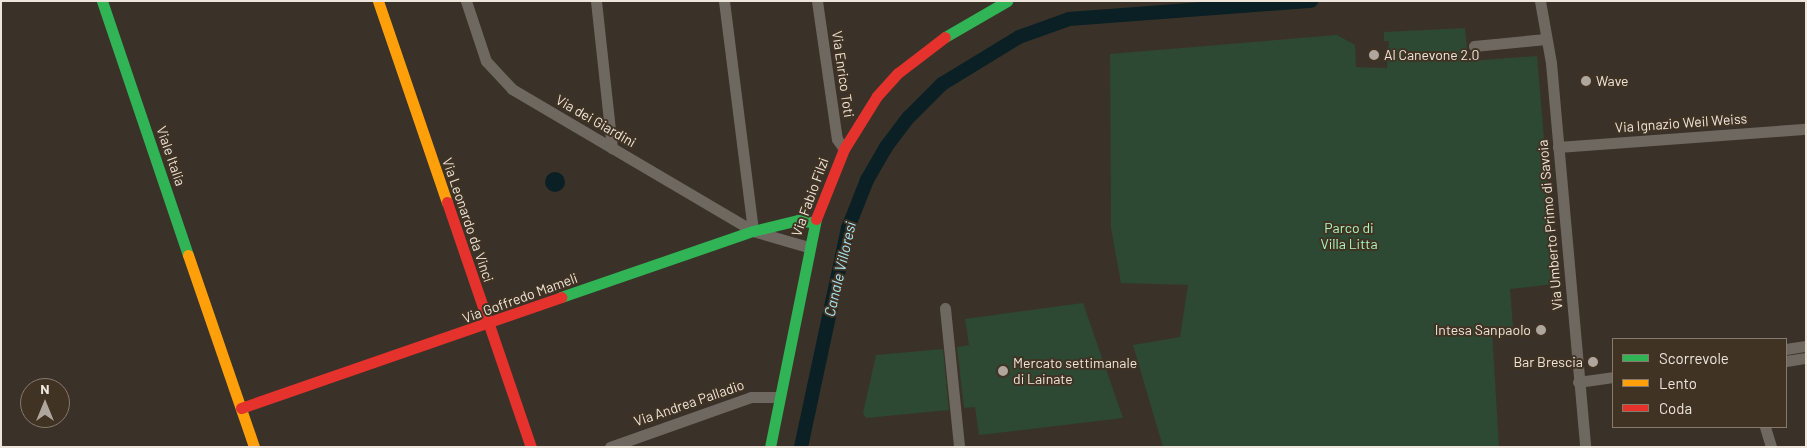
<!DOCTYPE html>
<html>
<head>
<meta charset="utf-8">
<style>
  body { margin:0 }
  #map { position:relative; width:1807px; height:448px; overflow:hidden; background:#3a3229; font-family:Barlow,sans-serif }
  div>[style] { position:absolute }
  .green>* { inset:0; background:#2d4833 }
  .water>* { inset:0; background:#0a2024 }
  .round { border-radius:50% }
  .canal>* { height:14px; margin:-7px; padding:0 7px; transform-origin:7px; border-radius:7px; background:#0a2024 }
  .street>* { height:11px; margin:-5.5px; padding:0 5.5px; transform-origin:5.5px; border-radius:5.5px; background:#6f6861 }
  .fast>* { height:11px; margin:-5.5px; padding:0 5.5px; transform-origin:5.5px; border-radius:5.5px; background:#30b455 }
  .slow>* { height:11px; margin:-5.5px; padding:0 5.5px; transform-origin:5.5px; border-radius:5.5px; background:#ff9f0a }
  .jam>* { height:11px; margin:-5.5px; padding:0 5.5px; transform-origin:5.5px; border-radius:5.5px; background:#e5322d }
  .dots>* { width:14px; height:14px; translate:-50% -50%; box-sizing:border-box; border:2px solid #403323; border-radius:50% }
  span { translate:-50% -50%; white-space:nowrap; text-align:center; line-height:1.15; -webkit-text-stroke:4px #403323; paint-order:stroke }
  .poi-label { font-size:14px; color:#eee5db }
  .left { translate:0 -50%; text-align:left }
  .right { translate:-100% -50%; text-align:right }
  .street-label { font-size:14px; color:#eee5db }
  .park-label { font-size:14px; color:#a9f7bd }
  .water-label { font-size:15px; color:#a9e7f8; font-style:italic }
  .frame { position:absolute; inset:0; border:2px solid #eee5db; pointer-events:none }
  .legend { position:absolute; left:1612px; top:338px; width:175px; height:90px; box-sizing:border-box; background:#403323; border:1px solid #867a6d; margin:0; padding:6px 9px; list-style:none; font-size:15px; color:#eee5db }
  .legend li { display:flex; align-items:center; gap:10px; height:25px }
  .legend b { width:25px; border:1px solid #867a6d }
  .north { position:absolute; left:20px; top:378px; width:50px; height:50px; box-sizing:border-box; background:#403323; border:1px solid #867a6d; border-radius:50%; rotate:0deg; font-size:14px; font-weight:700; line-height:20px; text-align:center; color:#eee5db }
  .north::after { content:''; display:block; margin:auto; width:18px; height:22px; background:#afa69d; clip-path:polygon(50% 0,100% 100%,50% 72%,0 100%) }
</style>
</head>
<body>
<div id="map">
  <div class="green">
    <div style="clip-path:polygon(1465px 28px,1468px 61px,1537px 56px,1545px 151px,1554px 284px,1510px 289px,1513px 327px,1492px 331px,1499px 447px,1163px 447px,1133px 345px,1180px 337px,1188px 285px,1121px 283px,1111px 228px,1110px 54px,1337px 35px,1355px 45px,1356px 67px,1387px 68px,1389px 41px,1384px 41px,1384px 32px)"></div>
    <div style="clip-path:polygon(1083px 303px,1123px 418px,979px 435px,975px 407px,964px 408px,957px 347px,969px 345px,965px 319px)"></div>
    <div style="clip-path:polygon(943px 349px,949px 410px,866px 418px,863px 413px,876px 355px)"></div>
  </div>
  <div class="water">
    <div class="round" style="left:545px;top:172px;width:20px;height:20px"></div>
  </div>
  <div class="canal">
    <div style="left:801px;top:447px;width:224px;rotate:-77.9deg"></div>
    <div style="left:848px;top:228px;width:52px;rotate:-68.4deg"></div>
    <div style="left:867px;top:180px;width:38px;rotate:-60deg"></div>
    <div style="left:886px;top:147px;width:38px;rotate:-53deg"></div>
    <div style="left:909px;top:117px;width:47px;rotate:-45deg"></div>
    <div style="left:942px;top:84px;width:90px;rotate:-31.4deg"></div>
    <div style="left:1019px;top:37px;width:53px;rotate:-19.8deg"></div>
    <div style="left:1069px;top:19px;width:243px;rotate:-4.3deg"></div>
  </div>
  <div class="street">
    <div style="left:466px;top:1px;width:63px;rotate:71.6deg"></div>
    <div style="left:486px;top:61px;width:38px;rotate:47deg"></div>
    <div style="left:512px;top:89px;width:280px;rotate:30.5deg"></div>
    <div style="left:753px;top:231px;width:57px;rotate:16.2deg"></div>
    <div style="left:596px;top:1px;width:148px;rotate:83.8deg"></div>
    <div style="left:724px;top:1px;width:232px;rotate:82.8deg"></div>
    <div style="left:817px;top:1px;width:139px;rotate:81.8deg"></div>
    <div style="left:837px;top:139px;width:12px;rotate:55deg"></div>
    <div style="left:1540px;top:1px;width:63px;rotate:79.9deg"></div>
    <div style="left:1551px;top:63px;width:386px;rotate:84.9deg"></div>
    <div style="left:1474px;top:46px;width:72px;rotate:-5.6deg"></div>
    <div style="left:1558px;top:147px;width:249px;rotate:-4.2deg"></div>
    <div style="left:945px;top:308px;width:140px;rotate:84.2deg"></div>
    <div style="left:1786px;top:349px;width:20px;rotate:-9deg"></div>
    <div style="left:1786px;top:361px;width:20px;rotate:-9deg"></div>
    <div style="left:1578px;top:382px;width:35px;rotate:-8deg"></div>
    <div style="left:1765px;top:427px;width:21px;rotate:73deg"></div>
    <div style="left:610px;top:447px;width:150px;rotate:-19.5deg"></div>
    <div style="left:751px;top:397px;width:28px"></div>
  </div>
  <div class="fast">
    <div style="left:102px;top:1px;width:268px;rotate:71.3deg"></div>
    <div style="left:945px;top:37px;width:72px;rotate:-30.1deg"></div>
    <div style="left:561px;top:297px;width:203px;rotate:-19deg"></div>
    <div style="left:753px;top:231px;width:46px;rotate:-13.7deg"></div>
    <div style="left:798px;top:220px;width:17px;rotate:10deg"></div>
    <div style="left:770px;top:447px;width:233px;rotate:-78.6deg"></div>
  </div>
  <div class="slow">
    <div style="left:378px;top:1px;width:213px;rotate:71.1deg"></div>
    <div style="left:188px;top:255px;width:203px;rotate:71deg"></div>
  </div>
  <div class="jam">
    <div style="left:447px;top:202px;width:259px;rotate:71.1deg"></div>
    <div style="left:816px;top:219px;width:75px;rotate:-68.2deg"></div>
    <div style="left:844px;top:149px;width:62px;rotate:-58.1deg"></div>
    <div style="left:877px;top:96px;width:31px;rotate:-48deg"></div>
    <div style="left:898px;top:73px;width:59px;rotate:-37.5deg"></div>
    <div style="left:241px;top:408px;width:339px;rotate:-19.1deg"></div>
  </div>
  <div class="dots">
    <div style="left:1374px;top:55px;background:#afa69d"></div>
    <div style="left:1586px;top:81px;background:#afa69d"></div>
    <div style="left:1541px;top:330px;background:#afa69d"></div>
    <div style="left:1593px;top:362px;background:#afa69d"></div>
    <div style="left:1003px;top:371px;background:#afa69d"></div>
  </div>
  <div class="poi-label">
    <span class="left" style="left:1384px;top:55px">Al Canevone 2.0</span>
    <span class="left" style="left:1596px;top:81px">Wave</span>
    <span class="right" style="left:1531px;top:330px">Intesa Sanpaolo</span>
    <span class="right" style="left:1583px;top:362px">Bar Brescia</span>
    <span class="left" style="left:1013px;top:371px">Mercato settimanale<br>di Lainate</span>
  </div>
  <div class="street-label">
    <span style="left:843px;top:74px;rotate:82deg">Via Enrico Toti</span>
    <span style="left:596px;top:121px;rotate:30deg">Via dei Giardini</span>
    <span style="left:1681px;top:123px;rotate:-4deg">Via Ignazio Weil Weiss</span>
    <span style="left:171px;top:156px;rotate:71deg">Viale Italia</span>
    <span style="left:810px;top:197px;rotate:-70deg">Via Fabio Filzi</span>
    <span style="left:468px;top:220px;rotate:71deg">Via Leonardo da Vinci</span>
    <span style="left:1550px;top:225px;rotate:-95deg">Via Umberto Primo di Savoia</span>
    <span style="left:520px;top:298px;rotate:-20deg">Via Goffredo Mameli</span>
    <span style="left:689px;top:403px;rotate:-19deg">Via Andrea Palladio</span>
  </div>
  <div class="park-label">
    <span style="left:1349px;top:236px">Parco di<br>Villa Litta</span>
  </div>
  <div class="water-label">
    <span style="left:840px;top:269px;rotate:-77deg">Canale Villoresi</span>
  </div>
  <div class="frame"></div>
  <ul class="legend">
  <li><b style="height:6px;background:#30b455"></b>Scorrevole</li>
  <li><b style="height:6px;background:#ff9f0a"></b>Lento</li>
  <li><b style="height:6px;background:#e5322d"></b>Coda</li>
  </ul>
  <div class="north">N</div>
</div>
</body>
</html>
